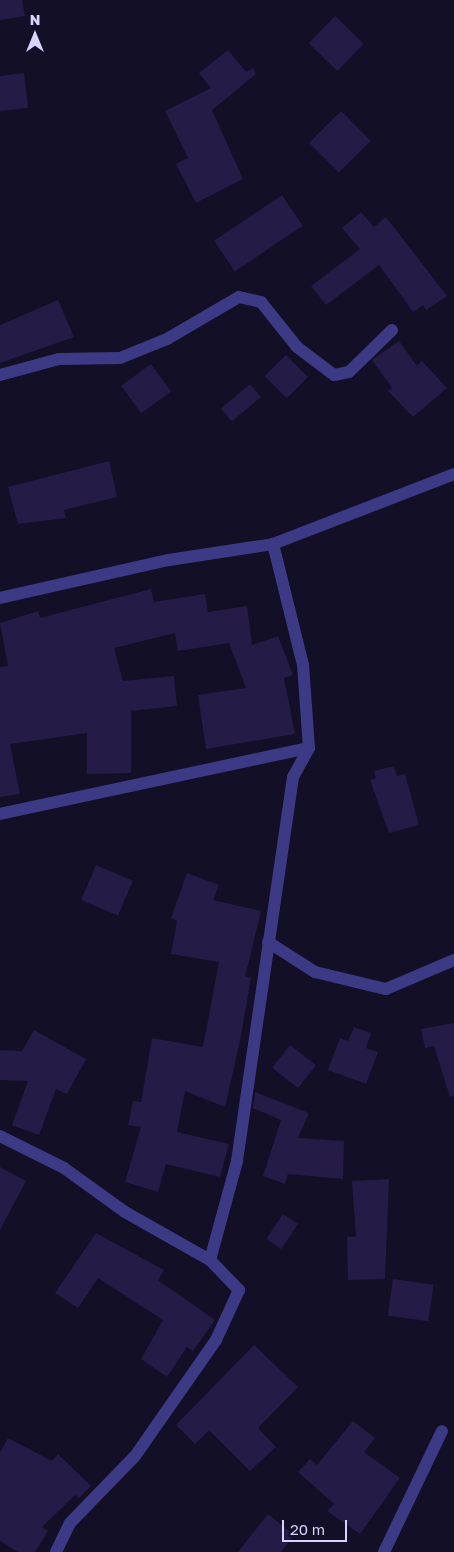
<!DOCTYPE html>
<html>
<head>
<meta charset="utf-8">
<style>
  body { margin:0 }
  #map { position:relative; width:454px; height:1552px; overflow:hidden; background:#130f26; font-family:"Golos Text",sans-serif }
  div>[style] { position:absolute }
  .building>* { inset:0; background:#241b47; transform-origin:0 0 }
  .street>* { height:12px; margin:-6px; padding:0 6px; transform-origin:6px; border-radius:6px; background:#3d3a85 }
  span { translate:-50% -50%; white-space:nowrap; text-align:center; line-height:1.15; -webkit-text-stroke:4px #130f26; paint-order:stroke }
  .north { position:absolute; left:10px; top:10px; width:50px; height:50px; -webkit-text-stroke:4px #130f26; paint-order:stroke; rotate:0deg; font-size:14px; font-weight:700; line-height:20px; text-align:center; color:#d9d4ff }
  .north::after { content:''; display:block; margin:auto; width:18px; height:22px; background:#d9d4ff; clip-path:polygon(50% 0,100% 100%,50% 72%,0 100%) }
  .scale { position:absolute; left:282px; top:1520px; width:65px; height:22px; box-sizing:border-box; border:2px solid #d9d4ff; border-top:0; padding-left:6px; font-size:15px; line-height:18px; white-space:nowrap; color:#d9d4ff; -webkit-text-stroke:4px #130f26; paint-order:stroke }
</style>
</head>
<body>
<div id="map">
  <div class="building">
    <div style="clip-path:polygon(0 0,22px 0,25px 16px,0 20px)"></div>
    <div style="left:335px;top:16px;width:40px;height:38px;rotate:44deg"></div>
    <div style="clip-path:polygon(228px 50px,246px 72px,253px 68px,256px 74px,212px 110px,243px 179px,196px 203px,176px 164px,188px 158px,165px 111px,211px 88px,199px 73px)"></div>
    <div style="clip-path:polygon(24px 73px,28px 108px,0 111px,0 76px)"></div>
    <div style="left:341px;top:111px;width:42px;height:45px;rotate:45deg"></div>
    <div style="left:282px;top:195px;width:37px;height:82px;rotate:56deg"></div>
    <div style="clip-path:polygon(361px 212px,374px 227px,386px 217px,447px 296px,426px 310px,423px 305px,413px 312px,379px 265px,326px 305px,311px 286px,360px 249px,342px 228px)"></div>
    <div style="clip-path:polygon(58px 300px,74px 337px,0 363px,0 325px)"></div>
    <div style="clip-path:polygon(399px 341px,417px 366px,422px 361px,447px 388px,413px 417px,388px 391px,392px 388px,372px 360px)"></div>
    <div style="left:286px;top:355px;width:31px;height:30px;rotate:45deg"></div>
    <div style="left:151px;top:364px;width:34px;height:37px;rotate:54deg"></div>
    <div style="left:250px;top:384px;width:17px;height:38px;rotate:50deg"></div>
    <div style="clip-path:polygon(109px 461px,117px 497px,64px 510px,66px 518px,18px 524px,8px 487px)"></div>
    <div style="clip-path:polygon(151px 589px,154px 602px,205px 594px,208px 612px,247px 606px,252px 645px,278px 636px,293px 675px,284px 678px,295px 734px,206px 749px,198px 695px,246px 688px,229px 643px,178px 651px,175px 633px,114px 648px,123px 681px,174px 676px,177px 706px,131px 711px,131px 773px,87px 774px,87px 733px,10px 744px,20px 794px,0 797px,0 667px,8px 666px,0 623px,38px 611px,40px 618px)"></div>
    <div style="clip-path:polygon(394px 766px,397px 776px,405px 774px,419px 825px,389px 833px,370px 780px,376px 778px,374px 771px)"></div>
    <div style="left:96px;top:865px;width:40px;height:38px;rotate:23deg"></div>
    <div style="clip-path:polygon(187px 873px,219px 885px,213px 900px,261px 911px,245px 977px,251px 978px,241px 1036px,225px 1107px,185px 1091px,177px 1132px,229px 1144px,220px 1177px,166px 1164px,158px 1192px,125px 1182px,141px 1127px,128px 1125px,133px 1101px,141px 1102px,152px 1038px,203px 1047px,219px 962px,171px 954px,177px 921px,171px 918px)"></div>
    <div style="clip-path:polygon(454px 1023px,454px 1096px,450px 1097px,434px 1046px,425px 1048px,421px 1029px)"></div>
    <div style="clip-path:polygon(354px 1027px,371px 1033px,366px 1048px,378px 1052px,366px 1084px,328px 1070px,340px 1038px,348px 1041px)"></div>
    <div style="clip-path:polygon(34px 1030px,86px 1059px,67px 1094px,56px 1089px,39px 1135px,12px 1125px,28px 1081px,0 1080px,0 1050px,22px 1051px)"></div>
    <div style="left:290px;top:1045px;width:33px;height:29px;rotate:38deg"></div>
    <div style="clip-path:polygon(255px 1092px,309px 1113px,298px 1138px,344px 1141px,343px 1179px,288px 1174px,285px 1184px,263px 1176px,281px 1120px,253px 1108px)"></div>
    <div style="clip-path:polygon(0 1167px,26px 1181px,0 1230px)"></div>
    <div style="clip-path:polygon(389px 1179px,385px 1279px,348px 1280px,347px 1237px,356px 1237px,352px 1181px)"></div>
    <div style="left:283px;top:1214px;width:18px;height:30px;rotate:34deg"></div>
    <div style="clip-path:polygon(96px 1233px,164px 1270px,158px 1280px,215px 1320px,193px 1351px,187px 1347px,167px 1377px,141px 1359px,163px 1320px,98px 1278px,78px 1308px,55px 1293px)"></div>
    <div style="left:393px;top:1279px;width:41px;height:37px;rotate:8deg"></div>
    <div style="clip-path:polygon(254px 1345px,298px 1387px,258px 1428px,276px 1447px,250px 1471px,209px 1430px,195px 1444px,176px 1425px)"></div>
    <div style="clip-path:polygon(353px 1421px,375px 1438px,364px 1452px,400px 1478px,360px 1534px,327px 1511px,334px 1504px,298px 1472px,310px 1459px,317px 1465px)"></div>
    <div style="clip-path:polygon(8px 1438px,52px 1461px,58px 1454px,91px 1486px,79px 1498px,75px 1495px,42px 1527px,48px 1531px,35px 1552px,18px 1552px,0 1541px,0 1453px)"></div>
    <div style="clip-path:polygon(268px 1514px,294px 1535px,281px 1552px,238px 1552px)"></div>
  </div>
  <div class="street">
    <div style="left:0;top:375px;width:61px;rotate:-15.2deg"></div>
    <div style="left:59px;top:359px;width:61px;rotate:-0.9deg"></div>
    <div style="left:120px;top:358px;width:51px;rotate:-22deg"></div>
    <div style="left:167px;top:339px;width:83px;rotate:-30.3deg"></div>
    <div style="left:239px;top:297px;width:23px;rotate:13deg"></div>
    <div style="left:261px;top:302px;width:58px;rotate:51.3deg"></div>
    <div style="left:297px;top:347px;width:46px;rotate:37.1deg"></div>
    <div style="left:334px;top:375px;width:15px;rotate:-11deg"></div>
    <div style="left:349px;top:372px;width:60px;rotate:-44.3deg"></div>
    <div style="left:0;top:598px;width:173px;rotate:-12.7deg"></div>
    <div style="left:169px;top:560px;width:105px;rotate:-8.7deg"></div>
    <div style="left:273px;top:544px;width:194px;rotate:-21.1deg"></div>
    <div style="left:0;top:814px;width:316px;rotate:-12.1deg"></div>
    <div style="left:268px;top:942px;width:56px;rotate:32.6deg"></div>
    <div style="left:315px;top:972px;width:73px;rotate:13.5deg"></div>
    <div style="left:386px;top:989px;width:74px;rotate:-23.1deg"></div>
    <div style="left:0;top:1136px;width:72px;rotate:26.6deg"></div>
    <div style="left:64px;top:1168px;width:75px;rotate:35.8deg"></div>
    <div style="left:125px;top:1212px;width:98px;rotate:29.5deg"></div>
    <div style="left:210px;top:1260px;width:42px;rotate:46deg"></div>
    <div style="left:239px;top:1290px;width:55px;rotate:114.7deg"></div>
    <div style="left:216px;top:1340px;width:141px;rotate:124.9deg"></div>
    <div style="left:135px;top:1456px;width:93px;rotate:134.1deg"></div>
    <div style="left:70px;top:1523px;width:32px;rotate:116deg"></div>
    <div style="left:210px;top:1260px;width:103px;rotate:-74.7deg"></div>
    <div style="left:237px;top:1161px;width:388px;rotate:-81.7deg"></div>
    <div style="left:293px;top:777px;width:33px;rotate:-61deg"></div>
    <div style="left:309px;top:748px;width:83px;rotate:-94.1deg"></div>
    <div style="left:303px;top:665px;width:125px;rotate:-103.9deg"></div>
    <div style="left:384px;top:1552px;width:134px;rotate:-64.4deg"></div>
  </div>
  <div class="north">N</div>
  <div class="scale">20 m</div>
</div>
</body>
</html>
